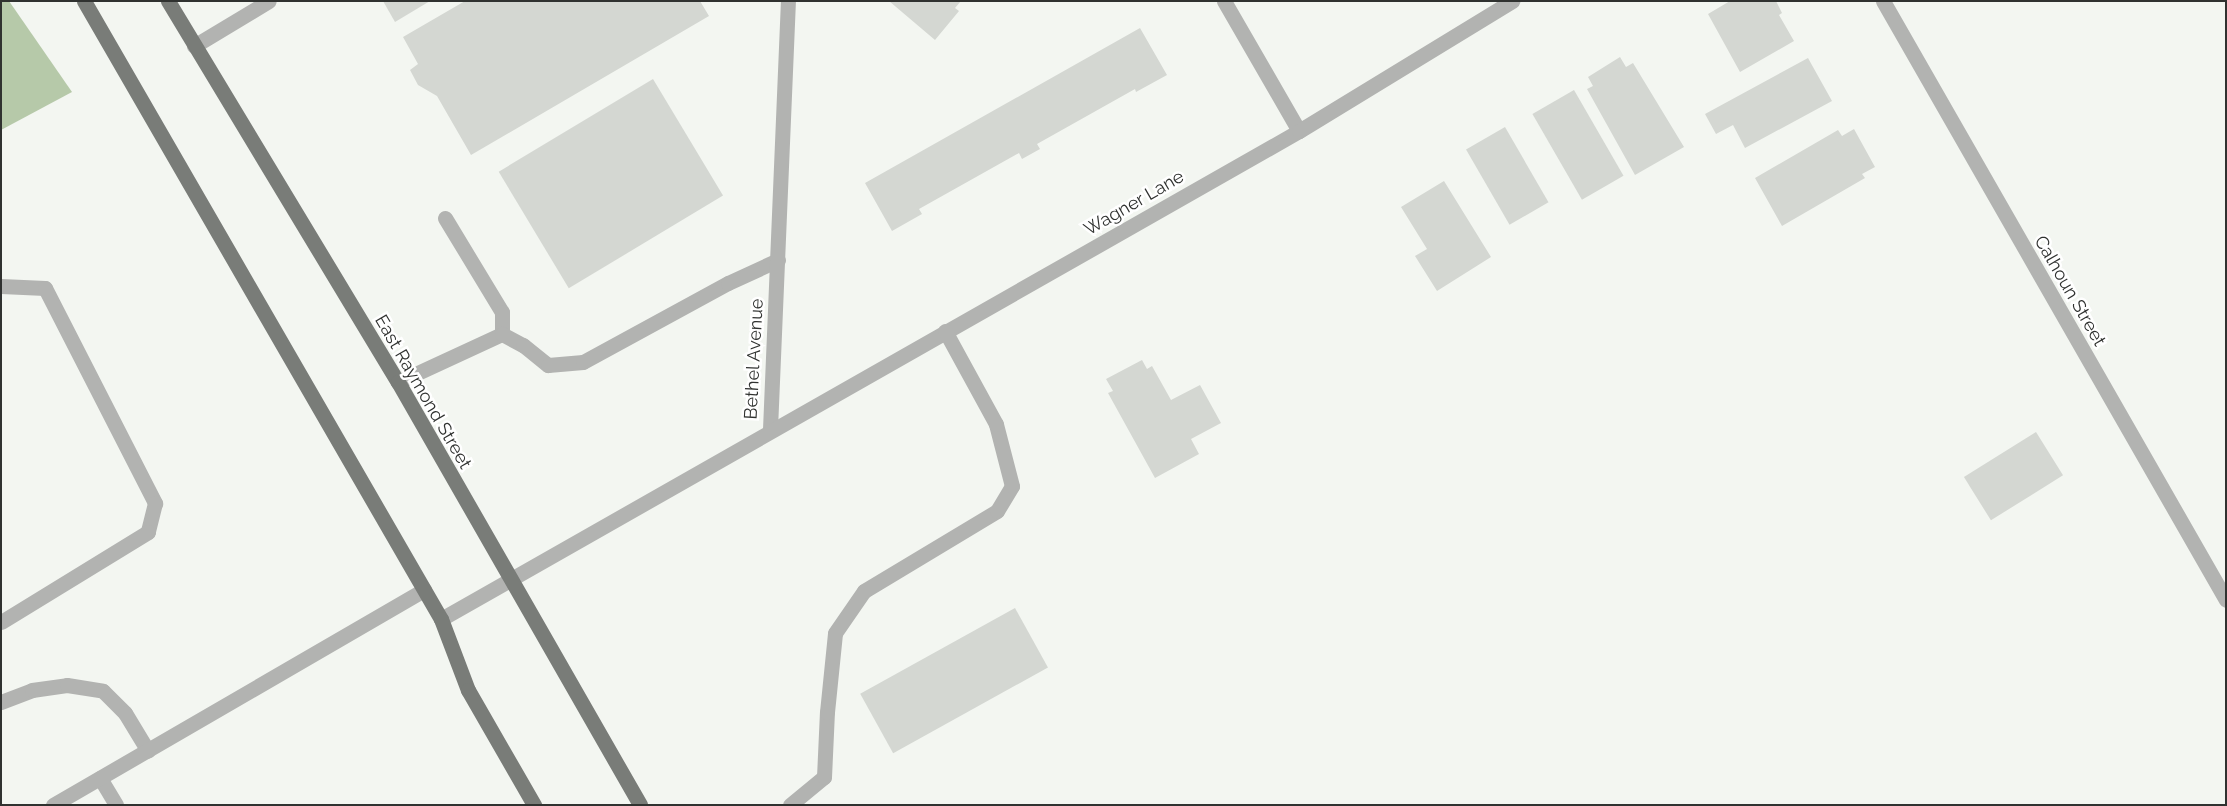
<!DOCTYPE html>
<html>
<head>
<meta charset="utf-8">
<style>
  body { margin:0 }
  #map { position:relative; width:2227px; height:806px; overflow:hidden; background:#f3f6f1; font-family:Raleway,sans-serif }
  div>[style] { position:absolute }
  .green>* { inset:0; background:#b6c9a9 }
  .building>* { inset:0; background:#d4d7d2; transform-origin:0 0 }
  .minor>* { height:15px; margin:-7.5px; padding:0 7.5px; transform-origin:7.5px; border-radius:7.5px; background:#b2b3b1 }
  .major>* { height:15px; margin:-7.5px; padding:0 7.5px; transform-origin:7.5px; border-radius:7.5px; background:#797c78 }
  span { translate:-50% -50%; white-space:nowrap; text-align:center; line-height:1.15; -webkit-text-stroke:5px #fff; paint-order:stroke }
  .street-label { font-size:18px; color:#303230 }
  .frame { position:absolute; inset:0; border:2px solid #303230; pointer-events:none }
</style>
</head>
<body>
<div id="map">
  <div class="green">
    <div style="clip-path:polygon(1px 1px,9px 1px,72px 92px,1px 130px)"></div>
  </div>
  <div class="building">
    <div style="clip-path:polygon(383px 1px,430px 1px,395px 22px)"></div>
    <div style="clip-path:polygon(465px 1px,700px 1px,709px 16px,471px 155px,437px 96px,418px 85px,410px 70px,418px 64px,403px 37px)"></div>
    <div style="clip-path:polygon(889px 1px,961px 1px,955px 8px,959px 11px,935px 40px)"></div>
    <div style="clip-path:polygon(1730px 1px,1776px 1px,1782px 13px,1779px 15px,1794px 41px,1740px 72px,1708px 14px)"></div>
    <div style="clip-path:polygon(1140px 28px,1167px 75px,1136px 92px,1135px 89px,1037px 144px,1040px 149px,1022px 159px,1019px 153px,919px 209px,922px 214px,892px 231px,865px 183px)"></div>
    <div style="clip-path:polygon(1620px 57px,1626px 67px,1633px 63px,1684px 147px,1635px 175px,1587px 89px,1593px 86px,1588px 77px)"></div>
    <div style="clip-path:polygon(1808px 58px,1832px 101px,1745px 148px,1733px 125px,1716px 134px,1705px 114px)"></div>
    <div style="left:653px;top:79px;width:136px;height:180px;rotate:59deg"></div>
    <div style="left:1574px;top:90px;width:99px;height:48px;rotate:60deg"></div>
    <div style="left:1505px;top:127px;width:87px;height:45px;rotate:60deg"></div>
    <div style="clip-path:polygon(1854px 129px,1875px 167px,1862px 174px,1865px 178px,1782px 226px,1755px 178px,1838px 130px,1842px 136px)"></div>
    <div style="clip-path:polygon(1444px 181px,1491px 257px,1437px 291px,1415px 256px,1427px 249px,1401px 207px)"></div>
    <div style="clip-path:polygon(1142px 360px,1147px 369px,1152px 366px,1171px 400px,1200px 385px,1221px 423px,1191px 439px,1199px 454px,1155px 478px,1108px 393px,1113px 391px,1106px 379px)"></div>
    <div style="left:2036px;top:432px;width:51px;height:85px;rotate:58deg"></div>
    <div style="left:1015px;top:608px;width:68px;height:177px;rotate:61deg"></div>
  </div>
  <div class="minor">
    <div style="left:1224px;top:1px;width:150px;rotate:60deg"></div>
    <div style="left:1883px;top:1px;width:690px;rotate:60.2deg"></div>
    <div style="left:194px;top:46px;width:87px;rotate:-31deg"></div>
    <div style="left:445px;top:218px;width:110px;rotate:58.8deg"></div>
    <div style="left:502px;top:312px;width:22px;rotate:90deg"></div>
    <div style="left:1px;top:286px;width:44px;rotate:2.6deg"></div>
    <div style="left:45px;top:288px;width:242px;rotate:62.9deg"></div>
    <div style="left:155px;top:503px;width:30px;rotate:104deg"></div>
    <div style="left:148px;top:532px;width:172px;rotate:148.5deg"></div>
    <div style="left:398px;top:382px;width:115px;rotate:-24.8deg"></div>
    <div style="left:502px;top:334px;width:24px;rotate:28deg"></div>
    <div style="left:523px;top:345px;width:32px;rotate:39deg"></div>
    <div style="left:548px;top:365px;width:35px;rotate:-5deg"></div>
    <div style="left:583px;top:362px;width:165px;rotate:-28.6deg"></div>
    <div style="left:728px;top:283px;width:55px;rotate:-24.7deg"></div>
    <div style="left:770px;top:429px;width:428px;rotate:-87.6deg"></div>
    <div style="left:441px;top:619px;width:987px;rotate:-29.63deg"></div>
    <div style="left:1299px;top:131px;width:250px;rotate:-31.4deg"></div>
    <div style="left:1px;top:702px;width:33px;rotate:-21deg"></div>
    <div style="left:32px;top:690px;width:35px;rotate:-8deg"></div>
    <div style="left:67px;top:685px;width:36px;rotate:9deg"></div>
    <div style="left:103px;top:691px;width:31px;rotate:45deg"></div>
    <div style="left:125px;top:713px;width:44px;rotate:58.8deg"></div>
    <div style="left:100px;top:778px;width:31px;rotate:59deg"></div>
    <div style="left:53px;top:805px;width:429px;rotate:-30.1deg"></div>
    <div style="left:790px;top:805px;width:44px;rotate:-39.5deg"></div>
    <div style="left:824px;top:777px;width:65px;rotate:-87.4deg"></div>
    <div style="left:827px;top:712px;width:79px;rotate:-84.2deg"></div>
    <div style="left:835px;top:633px;width:51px;rotate:-55.4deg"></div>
    <div style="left:864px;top:591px;width:155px;rotate:-31deg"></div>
    <div style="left:997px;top:511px;width:29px;rotate:-59deg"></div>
    <div style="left:1012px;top:486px;width:64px;rotate:-104.5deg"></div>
    <div style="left:996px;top:424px;width:106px;rotate:-118.7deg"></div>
  </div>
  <div class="major">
    <div style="left:84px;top:1px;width:714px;rotate:59.99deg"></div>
    <div style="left:441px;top:619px;width:76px;rotate:69.2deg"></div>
    <div style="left:468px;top:690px;width:133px;rotate:60.1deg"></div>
    <div style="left:168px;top:1px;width:445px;rotate:58.9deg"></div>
    <div style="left:398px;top:382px;width:487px;rotate:60.2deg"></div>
  </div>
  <div class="street-label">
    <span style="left:1134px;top:203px;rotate:-30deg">Wagner Lane</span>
    <span style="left:2070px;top:291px;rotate:60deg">Calhoun Street</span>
    <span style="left:754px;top:359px;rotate:-87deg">Bethel Avenue</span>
    <span style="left:423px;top:392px;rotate:60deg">East Raymond Street</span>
  </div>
  <div class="frame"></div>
</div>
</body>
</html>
